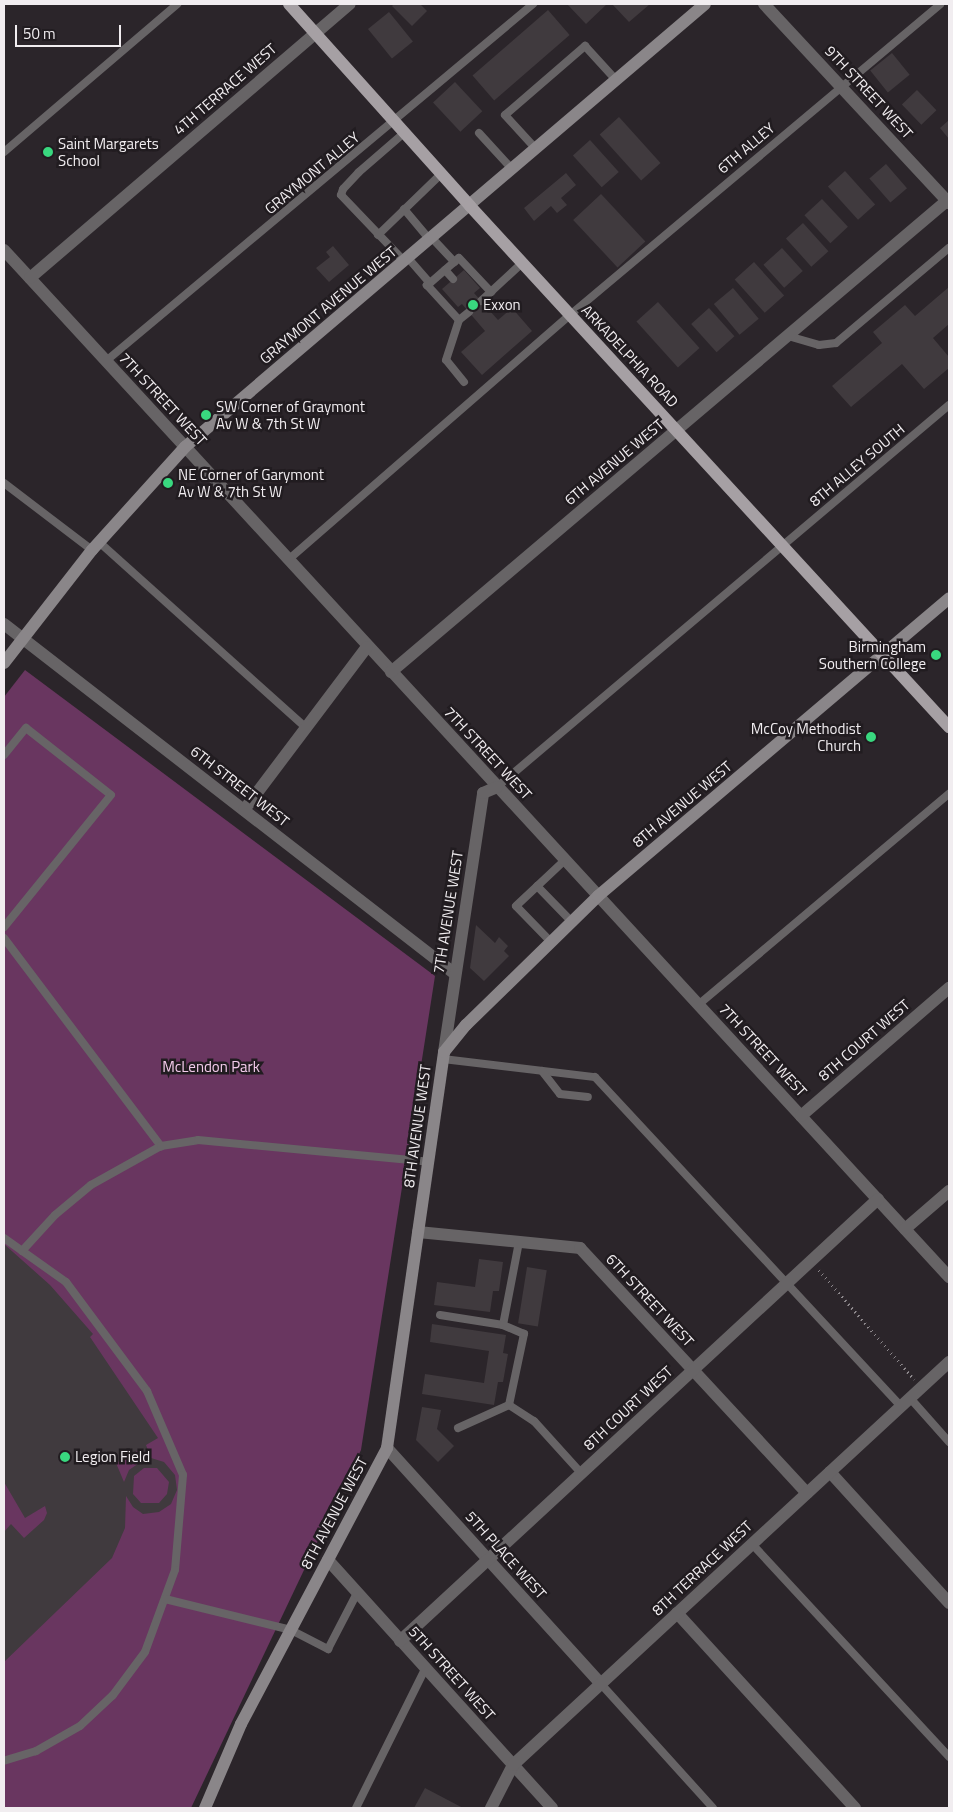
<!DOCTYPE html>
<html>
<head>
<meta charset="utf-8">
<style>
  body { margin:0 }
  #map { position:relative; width:953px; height:1812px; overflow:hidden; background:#2b252a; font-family:"Titillium Web",sans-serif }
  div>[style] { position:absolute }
  .green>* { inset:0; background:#693660 }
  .building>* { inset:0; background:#403a3e; transform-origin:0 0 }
  .path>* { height:2.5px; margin-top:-1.25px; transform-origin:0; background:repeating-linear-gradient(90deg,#8d888c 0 1px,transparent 0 5px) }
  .service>* { height:8px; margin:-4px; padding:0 4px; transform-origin:4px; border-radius:4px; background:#676466 }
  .minor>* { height:12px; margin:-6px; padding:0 6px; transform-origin:6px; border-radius:6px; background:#676466 }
  .secondary>* { height:12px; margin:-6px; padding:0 6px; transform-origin:6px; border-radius:6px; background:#8a8689 }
  .primary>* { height:12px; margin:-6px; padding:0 6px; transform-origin:6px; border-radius:6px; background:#a6a0a4 }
  .dots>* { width:14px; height:14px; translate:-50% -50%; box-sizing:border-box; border:2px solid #211c20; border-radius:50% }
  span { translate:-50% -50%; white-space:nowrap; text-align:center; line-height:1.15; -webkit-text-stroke:5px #211c20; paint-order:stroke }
  .street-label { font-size:15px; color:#f1edf0 }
  .poi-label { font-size:15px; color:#f1edf0 }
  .left { translate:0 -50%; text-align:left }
  .right { translate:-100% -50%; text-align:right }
  .park-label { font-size:15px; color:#f3cbeb }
  .frame { position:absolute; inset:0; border:5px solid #f1edf0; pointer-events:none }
  .scale { position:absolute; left:15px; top:25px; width:106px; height:22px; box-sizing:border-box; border:2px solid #f1edf0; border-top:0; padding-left:6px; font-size:15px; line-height:18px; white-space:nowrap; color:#f1edf0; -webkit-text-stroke:4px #211c20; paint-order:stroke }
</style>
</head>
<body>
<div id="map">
  <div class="green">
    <div style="clip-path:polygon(25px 670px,435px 976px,361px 1450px,191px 1808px,4px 1808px,4px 697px)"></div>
  </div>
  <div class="building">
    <div style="clip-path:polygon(394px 4px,420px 4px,427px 11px,412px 26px,392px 6px)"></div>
    <div style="clip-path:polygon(567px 4px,607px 4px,586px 24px)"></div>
    <div style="clip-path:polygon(612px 4px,650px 4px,629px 22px)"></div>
    <div style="left:548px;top:10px;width:33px;height:100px;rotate:49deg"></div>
    <div style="left:389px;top:12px;width:38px;height:27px;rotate:51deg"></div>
    <div style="left:892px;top:53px;width:28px;height:28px;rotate:51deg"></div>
    <div style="left:455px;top:82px;width:40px;height:30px;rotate:47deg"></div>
    <div style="left:917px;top:90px;width:28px;height:21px;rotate:46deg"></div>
    <div style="left:619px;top:117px;width:62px;height:26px;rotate:48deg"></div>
    <div style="clip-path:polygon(949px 120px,949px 139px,940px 128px)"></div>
    <div style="left:590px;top:140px;width:43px;height:23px;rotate:48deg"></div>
    <div style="left:886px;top:164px;width:32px;height:22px;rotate:49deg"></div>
    <div style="left:845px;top:171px;width:45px;height:23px;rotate:48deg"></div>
    <div style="clip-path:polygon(566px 173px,576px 185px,561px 198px,567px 205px,557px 213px,551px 206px,534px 221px,524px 208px)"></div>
    <div style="left:601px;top:194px;width:65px;height:38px;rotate:47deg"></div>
    <div style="left:822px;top:199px;width:38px;height:24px;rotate:47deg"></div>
    <div style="left:803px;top:223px;width:38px;height:23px;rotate:48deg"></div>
    <div style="clip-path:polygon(333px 246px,349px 265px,329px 282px,316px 268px,330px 257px,326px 252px)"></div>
    <div style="left:782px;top:248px;width:31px;height:25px;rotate:48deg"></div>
    <div style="left:754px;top:262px;width:45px;height:26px;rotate:48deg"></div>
    <div style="clip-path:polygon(464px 270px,480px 288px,474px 293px,498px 320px,512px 308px,532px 331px,482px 375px,461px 352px,485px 331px,462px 304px,458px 307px,442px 289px)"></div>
    <div style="clip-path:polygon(949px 287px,949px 324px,933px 338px,949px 357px,949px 368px,924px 389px,902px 364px,851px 407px,832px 386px,882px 343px,873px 332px,905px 305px,915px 316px)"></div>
    <div style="left:733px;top:288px;width:40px;height:25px;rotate:50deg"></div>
    <div style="left:658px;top:302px;width:62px;height:29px;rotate:48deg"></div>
    <div style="left:709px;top:308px;width:38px;height:24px;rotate:48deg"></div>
    <div style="clip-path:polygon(476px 925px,495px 943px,499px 937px,508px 946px,504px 951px,509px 956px,484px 981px,470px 968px)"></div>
    <div style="clip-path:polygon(evenodd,4px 1244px,50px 1285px,93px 1334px,90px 1337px,158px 1438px,146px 1445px,151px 1458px,164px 1462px,175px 1475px,177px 1490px,171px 1504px,159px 1512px,143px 1514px,133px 1507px,126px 1496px,125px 1528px,112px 1558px,4px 1662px,4px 1532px,11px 1524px,24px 1538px,44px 1520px,47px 1513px,45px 1506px,25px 1518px,4px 1482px,4px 1244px,137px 1451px,142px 1461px,129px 1470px,124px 1482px,116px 1463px,137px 1451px,4px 1244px,144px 1468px,157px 1468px,169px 1482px,167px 1494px,159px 1503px,141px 1503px,133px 1494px,134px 1476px,144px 1468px)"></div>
    <div style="clip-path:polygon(479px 1259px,503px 1262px,499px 1291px,493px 1291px,490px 1312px,434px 1305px,437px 1282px,475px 1287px)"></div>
    <div style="left:527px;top:1267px;width:20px;height:57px;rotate:9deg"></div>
    <div style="clip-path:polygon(432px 1324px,506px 1335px,503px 1353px,508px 1354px,503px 1382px,498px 1382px,494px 1405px,422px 1394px,425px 1374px,484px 1383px,489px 1351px,430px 1342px)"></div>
    <div style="clip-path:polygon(422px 1407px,441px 1410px,437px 1429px,454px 1446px,438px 1462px,416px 1440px)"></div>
    <div style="clip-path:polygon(425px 1788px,463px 1808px,414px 1808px)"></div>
  </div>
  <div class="path">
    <div style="left:819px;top:1270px;width:145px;rotate:48.9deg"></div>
  </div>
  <div class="service">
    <div style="left:404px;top:133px;width:60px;rotate:139.1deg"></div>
    <div style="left:359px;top:172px;width:23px;rotate:133deg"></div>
    <div style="left:343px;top:189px;width:6px;rotate:108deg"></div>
    <div style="left:341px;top:195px;width:91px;rotate:46.3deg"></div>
    <div style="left:479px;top:133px;width:49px;rotate:47.5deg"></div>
    <div style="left:536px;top:149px;width:46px;rotate:-132.4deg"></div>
    <div style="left:505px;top:115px;width:106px;rotate:-40.8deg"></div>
    <div style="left:585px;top:46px;width:46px;rotate:47.6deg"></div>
    <div style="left:4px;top:152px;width:228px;rotate:-40.5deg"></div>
    <div style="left:404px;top:209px;width:40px;rotate:50deg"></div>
    <div style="left:378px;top:235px;width:88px;rotate:-44.1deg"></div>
    <div style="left:432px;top:238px;width:33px;rotate:47deg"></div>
    <div style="left:408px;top:258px;width:33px;rotate:49deg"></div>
    <div style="left:430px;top:283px;width:4px;rotate:146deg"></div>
    <div style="left:427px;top:285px;width:47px;rotate:47.6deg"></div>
    <div style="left:445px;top:270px;width:12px;rotate:48deg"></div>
    <div style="left:430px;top:283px;width:38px;rotate:-41deg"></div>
    <div style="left:459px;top:258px;width:47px;rotate:46.7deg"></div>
    <div style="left:481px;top:301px;width:56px;rotate:-42.8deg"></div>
    <div style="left:788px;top:336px;width:32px;rotate:16deg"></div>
    <div style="left:819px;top:345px;width:17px;rotate:-7deg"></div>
    <div style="left:836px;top:343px;width:148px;rotate:-40.1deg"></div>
    <div style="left:106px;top:361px;width:557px;rotate:-39.9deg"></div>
    <div style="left:464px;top:382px;width:28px;rotate:-129deg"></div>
    <div style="left:446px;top:360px;width:42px;rotate:-72deg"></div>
    <div style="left:459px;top:320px;width:13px;rotate:-39deg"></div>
    <div style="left:4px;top:483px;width:111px;rotate:37.3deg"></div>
    <div style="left:99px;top:542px;width:277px;rotate:41.9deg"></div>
    <div style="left:288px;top:560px;width:374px;rotate:-41deg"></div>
    <div style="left:570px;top:315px;width:483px;rotate:-40deg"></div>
    <div style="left:4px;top:755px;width:35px;rotate:-51deg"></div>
    <div style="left:26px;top:728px;width:108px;rotate:38.2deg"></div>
    <div style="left:111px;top:795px;width:170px;rotate:129deg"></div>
    <div style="left:497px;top:787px;width:592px;rotate:-40.2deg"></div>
    <div style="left:537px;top:886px;width:50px;rotate:45.8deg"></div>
    <div style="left:4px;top:938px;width:261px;rotate:53deg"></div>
    <div style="left:551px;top:942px;width:50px;rotate:-134.2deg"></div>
    <div style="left:516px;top:906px;width:67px;rotate:-43.2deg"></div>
    <div style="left:698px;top:1005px;width:328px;rotate:-40.1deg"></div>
    <div style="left:443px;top:1059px;width:153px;rotate:6.8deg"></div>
    <div style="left:595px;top:1077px;width:449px;rotate:47.1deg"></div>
    <div style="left:542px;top:1071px;width:29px;rotate:52deg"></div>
    <div style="left:560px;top:1094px;width:28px;rotate:6deg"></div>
    <div style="left:4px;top:1238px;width:76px;rotate:35.4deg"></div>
    <div style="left:66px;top:1282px;width:136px;rotate:53.4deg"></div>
    <div style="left:147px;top:1391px;width:91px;rotate:66.8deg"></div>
    <div style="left:183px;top:1475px;width:95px;rotate:94.8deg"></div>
    <div style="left:175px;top:1570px;width:87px;rotate:110.1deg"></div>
    <div style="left:145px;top:1652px;width:54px;rotate:126.7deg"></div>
    <div style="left:113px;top:1695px;width:45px;rotate:136.8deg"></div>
    <div style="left:80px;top:1726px;width:51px;rotate:150.4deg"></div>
    <div style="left:36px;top:1751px;width:34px;rotate:163deg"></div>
    <div style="left:22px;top:1251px;width:49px;rotate:-47.5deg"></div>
    <div style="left:55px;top:1215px;width:47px;rotate:-39.8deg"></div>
    <div style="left:91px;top:1185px;width:80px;rotate:-29.1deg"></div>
    <div style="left:161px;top:1146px;width:37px;rotate:-9deg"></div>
    <div style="left:198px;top:1140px;width:232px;rotate:5.4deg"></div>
    <div style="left:440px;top:1315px;width:64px;rotate:9deg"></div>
    <div style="left:503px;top:1325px;width:85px;rotate:-79.1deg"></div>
    <div style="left:910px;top:1398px;width:59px;rotate:48.4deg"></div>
    <div style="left:509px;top:1405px;width:30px;rotate:33deg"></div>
    <div style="left:534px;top:1421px;width:70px;rotate:47.9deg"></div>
    <div style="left:458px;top:1428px;width:56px;rotate:-24.3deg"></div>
    <div style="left:509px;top:1405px;width:73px;rotate:-78.1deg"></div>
    <div style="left:524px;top:1334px;width:23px;rotate:-157deg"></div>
    <div style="left:752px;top:1544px;width:290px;rotate:47.2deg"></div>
    <div style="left:165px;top:1599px;width:130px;rotate:13.8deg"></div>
    <div style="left:291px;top:1630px;width:42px;rotate:27.2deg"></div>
    <div style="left:328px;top:1649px;width:63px;rotate:-62.6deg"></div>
    <div style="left:601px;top:1684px;width:167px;rotate:47.9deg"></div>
    <div style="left:356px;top:1808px;width:155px;rotate:-63.6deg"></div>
  </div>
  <div class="minor">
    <div style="left:764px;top:4px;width:272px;rotate:47.1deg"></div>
    <div style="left:4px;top:250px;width:1396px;rotate:47.38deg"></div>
    <div style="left:30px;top:278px;width:421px;rotate:-40.6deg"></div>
    <div style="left:4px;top:624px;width:571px;rotate:37.81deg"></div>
    <div style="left:391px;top:672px;width:732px;rotate:-40.29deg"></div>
    <div style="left:244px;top:810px;width:204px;rotate:-53deg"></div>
    <div style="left:444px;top:1052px;width:262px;rotate:-81.4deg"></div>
    <div style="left:483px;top:793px;width:15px;rotate:-23deg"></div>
    <div style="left:801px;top:1116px;width:196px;rotate:-40.9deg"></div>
    <div style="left:905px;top:1229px;width:58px;rotate:-40.8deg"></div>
    <div style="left:418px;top:1232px;width:163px;rotate:5.6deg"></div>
    <div style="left:580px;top:1248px;width:334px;rotate:47.2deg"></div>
    <div style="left:387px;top:1448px;width:319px;rotate:47.8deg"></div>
    <div style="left:830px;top:1472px;width:177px;rotate:47.7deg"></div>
    <div style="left:328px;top:1560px;width:334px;rotate:47.9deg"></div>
    <div style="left:677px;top:1613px;width:264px;rotate:47.6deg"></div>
    <div style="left:400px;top:1641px;width:651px;rotate:-42.76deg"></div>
    <div style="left:491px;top:1808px;width:48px;rotate:-62.9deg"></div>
    <div style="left:513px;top:1765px;width:594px;rotate:-42.75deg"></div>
  </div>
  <div class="secondary">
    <div style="left:4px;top:663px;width:143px;rotate:-52.1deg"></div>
    <div style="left:92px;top:550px;width:139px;rotate:-47.9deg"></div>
    <div style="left:185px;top:447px;width:683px;rotate:-40.43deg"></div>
    <div style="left:205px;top:1808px;width:91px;rotate:-66.8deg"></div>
    <div style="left:241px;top:1724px;width:312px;rotate:-62.1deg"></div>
    <div style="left:387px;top:1448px;width:400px;rotate:-81.8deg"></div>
    <div style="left:444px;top:1052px;width:35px;rotate:-51deg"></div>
    <div style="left:466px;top:1025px;width:185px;rotate:-44.3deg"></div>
    <div style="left:598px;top:896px;width:460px;rotate:-40.3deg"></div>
  </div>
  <div class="primary">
    <div style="left:289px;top:4px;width:271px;rotate:48.1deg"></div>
    <div style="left:470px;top:206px;width:708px;rotate:47.41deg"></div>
  </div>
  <div class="dots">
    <div style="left:48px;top:152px;background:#39d87f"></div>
    <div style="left:473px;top:305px;background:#39d87f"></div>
    <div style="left:206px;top:415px;background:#39d87f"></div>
    <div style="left:168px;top:483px;background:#39d87f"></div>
    <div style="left:936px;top:655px;background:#39d87f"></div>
    <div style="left:871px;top:737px;background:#39d87f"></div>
    <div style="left:65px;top:1457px;background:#39d87f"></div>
  </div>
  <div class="street-label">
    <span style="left:225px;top:89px;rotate:-41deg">4TH TERRACE WEST</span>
    <span style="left:869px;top:92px;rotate:47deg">9TH STREET WEST</span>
    <span style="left:746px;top:148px;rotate:-40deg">6TH ALLEY</span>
    <span style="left:312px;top:173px;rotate:-40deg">GRAYMONT ALLEY</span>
    <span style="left:328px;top:305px;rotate:-40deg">GRAYMONT AVENUE WEST</span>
    <span style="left:630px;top:356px;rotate:47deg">ARKADELPHIA ROAD</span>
    <span style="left:163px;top:399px;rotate:47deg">7TH STREET WEST</span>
    <span style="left:614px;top:462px;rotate:-40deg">6TH AVENUE WEST</span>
    <span style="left:857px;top:465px;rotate:-40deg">8TH ALLEY SOUTH</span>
    <span style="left:488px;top:753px;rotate:47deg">7TH STREET WEST</span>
    <span style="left:240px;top:786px;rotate:38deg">6TH STREET WEST</span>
    <span style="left:682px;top:804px;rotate:-40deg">8TH AVENUE WEST</span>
    <span style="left:448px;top:912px;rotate:-81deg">7TH AVENUE WEST</span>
    <span style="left:864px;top:1040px;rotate:-41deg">8TH COURT WEST</span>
    <span style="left:763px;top:1050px;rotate:47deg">7TH STREET WEST</span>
    <span style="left:417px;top:1126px;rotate:-82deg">8TH AVENUE WEST</span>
    <span style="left:650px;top:1300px;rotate:47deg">6TH STREET WEST</span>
    <span style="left:628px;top:1408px;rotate:-43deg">8TH COURT WEST</span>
    <span style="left:334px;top:1513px;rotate:-62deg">8TH AVENUE WEST</span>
    <span style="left:506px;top:1555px;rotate:48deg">5TH PLACE WEST</span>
    <span style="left:702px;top:1568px;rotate:-43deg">8TH TERRACE WEST</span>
    <span style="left:452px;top:1673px;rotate:48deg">5TH STREET WEST</span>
  </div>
  <div class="poi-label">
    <span class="left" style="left:58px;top:152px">Saint Margarets<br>School</span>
    <span class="left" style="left:483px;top:305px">Exxon</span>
    <span class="left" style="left:216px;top:415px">SW Corner of Graymont<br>Av W &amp; 7th St W</span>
    <span class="left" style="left:178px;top:483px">NE Corner of Garymont<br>Av W &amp; 7th St W</span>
    <span class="right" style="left:926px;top:655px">Birmingham<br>Southern College</span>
    <span class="right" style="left:861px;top:737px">McCoy Methodist<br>Church</span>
    <span class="left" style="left:75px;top:1457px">Legion Field</span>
  </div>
  <div class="park-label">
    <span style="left:211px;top:1067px">McLendon Park</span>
  </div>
  <div class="frame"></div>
  <div class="scale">50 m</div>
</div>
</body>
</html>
